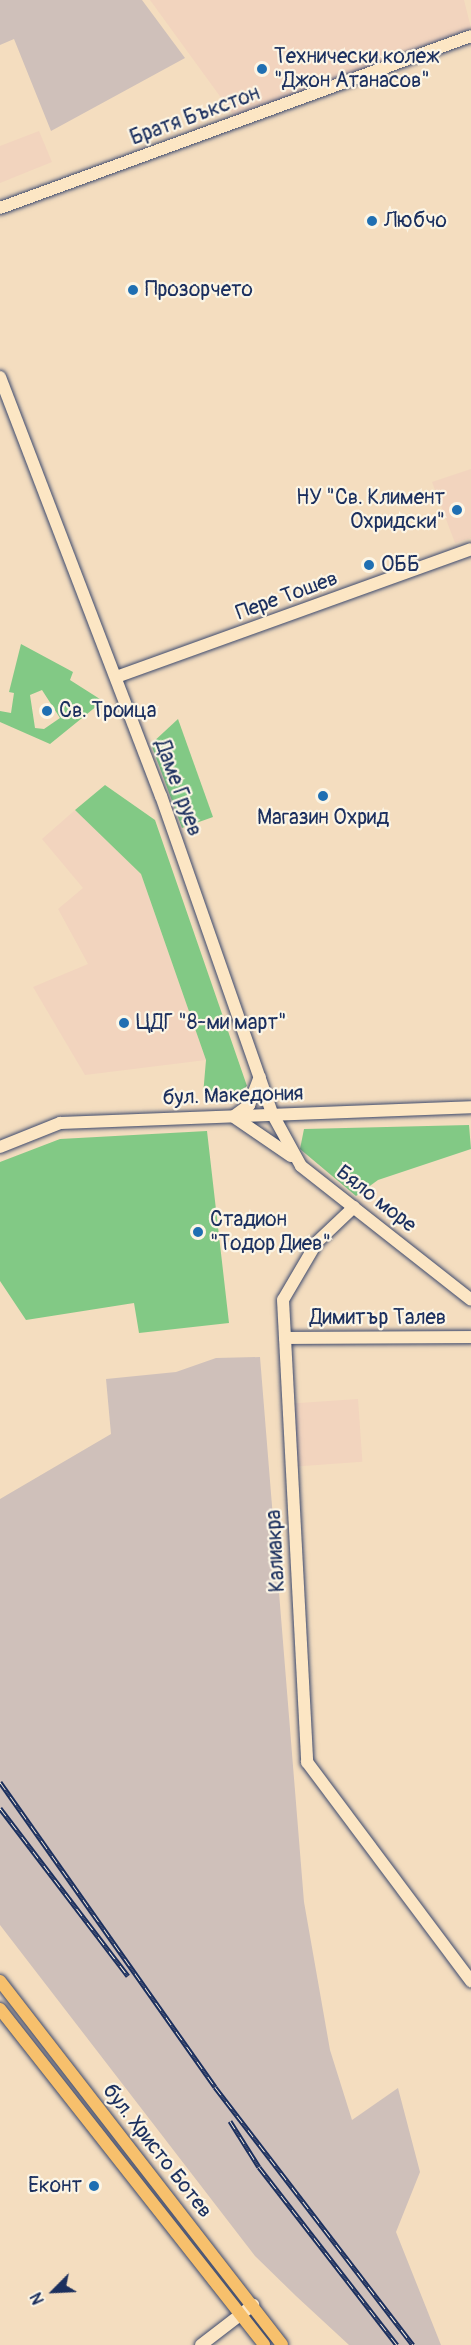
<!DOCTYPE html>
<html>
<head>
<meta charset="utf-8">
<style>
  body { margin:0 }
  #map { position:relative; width:471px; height:2345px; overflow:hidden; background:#f4ddbf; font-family:Pangolin,sans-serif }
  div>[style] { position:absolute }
  .built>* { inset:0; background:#f2d4be; transform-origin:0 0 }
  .industrial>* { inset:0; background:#cfc0ba }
  .green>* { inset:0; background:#82c985 }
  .roads { filter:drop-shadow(0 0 2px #3c496d) drop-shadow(0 0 2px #3c496d) }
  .secondary>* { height:12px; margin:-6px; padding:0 6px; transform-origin:6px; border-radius:6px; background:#fce6c4 }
  .primary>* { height:12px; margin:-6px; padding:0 6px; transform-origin:6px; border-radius:6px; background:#f7c06c }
  .rail>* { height:5px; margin-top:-2.5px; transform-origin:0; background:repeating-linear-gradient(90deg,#fcf5e5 0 9px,#1b2f5e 0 18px); box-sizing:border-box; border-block:2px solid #1b2f5e }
  .dots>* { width:16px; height:16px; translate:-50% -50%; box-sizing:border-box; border:3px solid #fcf5e5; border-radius:50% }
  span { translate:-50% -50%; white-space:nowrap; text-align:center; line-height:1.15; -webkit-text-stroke:4.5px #fcf5e5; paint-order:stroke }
  .poi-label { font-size:21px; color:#1b2f5e }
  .left { translate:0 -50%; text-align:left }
  .right { translate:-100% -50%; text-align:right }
  .street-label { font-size:21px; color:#1b2f5e }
  .north { position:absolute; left:24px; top:2261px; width:60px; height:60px; -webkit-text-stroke:4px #fcf5e5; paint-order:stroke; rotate:246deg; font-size:16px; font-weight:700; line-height:24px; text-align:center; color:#1b2f5e }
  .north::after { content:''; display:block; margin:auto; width:21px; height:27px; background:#1b2f5e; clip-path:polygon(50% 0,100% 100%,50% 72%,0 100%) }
</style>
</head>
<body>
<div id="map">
  <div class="built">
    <div style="clip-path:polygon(150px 0,464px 0,471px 28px,235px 117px)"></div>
    <div style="clip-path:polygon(39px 131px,52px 162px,0 183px,0 146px)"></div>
    <div style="clip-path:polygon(471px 469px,471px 538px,455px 543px,432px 482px)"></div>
    <div style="clip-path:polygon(75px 810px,141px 874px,206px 1060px,85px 1075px,33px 987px,88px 964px,58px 909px,83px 888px,42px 839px)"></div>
    <div style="left:358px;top:1399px;width:63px;height:66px;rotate:86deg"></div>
  </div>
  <div class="industrial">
    <div style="clip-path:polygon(0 0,142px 0,185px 58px,51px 131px,14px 39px,0 45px)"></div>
    <div style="clip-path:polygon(260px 1357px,304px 1902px,330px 2050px,352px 2120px,398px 2088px,420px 2172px,396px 2232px,441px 2345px,349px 2345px,296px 2296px,255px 2256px,0 1925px,0 1499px,111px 1434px,106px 1379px,176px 1372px,216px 1358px)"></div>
  </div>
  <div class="green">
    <div style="clip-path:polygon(evenodd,21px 644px,73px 672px,70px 680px,103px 701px,50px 744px,0 722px,0 711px,11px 713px,14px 693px,9px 692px,21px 644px,42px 690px,60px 718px,44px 729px,35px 728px,30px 695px,42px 690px)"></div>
    <div style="clip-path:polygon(178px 719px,213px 817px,182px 828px,151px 744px)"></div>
    <div style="clip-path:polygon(105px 785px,155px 820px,247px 1086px,237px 1100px,203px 1095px,206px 1060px,141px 874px,75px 810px)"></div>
    <div style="clip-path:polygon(469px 1125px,471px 1149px,378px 1180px,356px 1196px,300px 1149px,304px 1129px)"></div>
    <div style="clip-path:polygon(207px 1131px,229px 1323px,139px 1333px,134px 1303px,26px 1320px,0 1281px,0 1162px,60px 1139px)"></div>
  </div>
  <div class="roads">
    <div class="secondary">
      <div style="left:0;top:208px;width:501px;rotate:-20.06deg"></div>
      <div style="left:0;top:377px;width:449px;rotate:69deg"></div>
      <div style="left:161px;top:796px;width:338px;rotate:70.7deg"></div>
      <div style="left:273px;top:1115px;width:58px;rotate:61.2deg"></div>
      <div style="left:301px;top:1166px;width:216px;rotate:38.2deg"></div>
      <div style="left:116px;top:677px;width:377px;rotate:-19.8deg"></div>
      <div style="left:234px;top:1116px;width:19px;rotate:-36deg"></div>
      <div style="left:249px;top:1105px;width:30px;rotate:-69deg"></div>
      <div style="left:234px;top:1117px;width:69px;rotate:34.4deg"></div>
      <div style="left:0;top:1147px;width:65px;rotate:-21.8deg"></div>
      <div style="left:60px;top:1123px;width:411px;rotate:-2.2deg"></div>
      <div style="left:354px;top:1207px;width:51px;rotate:136.6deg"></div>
      <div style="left:317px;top:1242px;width:67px;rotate:120.4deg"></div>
      <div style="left:283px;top:1300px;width:463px;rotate:87deg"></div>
      <div style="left:307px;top:1762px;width:274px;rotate:53.2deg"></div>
      <div style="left:285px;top:1338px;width:186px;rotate:-0.3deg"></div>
      <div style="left:201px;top:2345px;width:66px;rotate:-37.6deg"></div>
    </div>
    <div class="primary">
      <div style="left:0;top:1981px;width:460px;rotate:52.2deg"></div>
      <div style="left:0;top:2009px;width:427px;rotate:51.8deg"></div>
    </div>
  </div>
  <div class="rail">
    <div style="left:0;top:1782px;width:373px;rotate:54.8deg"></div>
    <div style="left:215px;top:2087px;width:325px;rotate:52.5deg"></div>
    <div style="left:0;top:1808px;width:211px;rotate:52.7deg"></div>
    <div style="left:230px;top:2121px;width:54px;rotate:57.8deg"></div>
    <div style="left:259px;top:2167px;width:225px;rotate:52.2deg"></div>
  </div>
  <div class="dots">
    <div style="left:262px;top:69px;background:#1f6fb2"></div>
    <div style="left:372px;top:221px;background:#1f6fb2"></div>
    <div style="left:133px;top:290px;background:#1f6fb2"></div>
    <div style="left:457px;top:510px;background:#1f6fb2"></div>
    <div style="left:369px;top:565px;background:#1f6fb2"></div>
    <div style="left:47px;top:711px;background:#1f6fb2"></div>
    <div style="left:323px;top:796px;background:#1f6fb2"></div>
    <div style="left:124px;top:1023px;background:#1f6fb2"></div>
    <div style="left:198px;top:1232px;background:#1f6fb2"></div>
    <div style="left:94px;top:2186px;background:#1f6fb2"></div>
  </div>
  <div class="poi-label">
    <span class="left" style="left:274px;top:69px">Технически колеж<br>"Джон Атанасов"</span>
    <span class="left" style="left:384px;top:221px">Любчо</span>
    <span class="left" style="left:145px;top:290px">Прозорчето</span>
    <span class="right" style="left:445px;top:510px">НУ "Св. Климент<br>Охридски"</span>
    <span class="left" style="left:381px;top:565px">ОББ</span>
    <span class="left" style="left:59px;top:711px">Св. Троица</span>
    <span style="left:323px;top:818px">Магазин Охрид</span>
    <span class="left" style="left:136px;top:1023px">ЦДГ "8-ми март"</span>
    <span class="left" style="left:210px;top:1232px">Стадион<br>"Тодор Диев"</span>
    <span class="right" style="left:82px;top:2186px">Еконт</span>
  </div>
  <div class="street-label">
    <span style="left:195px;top:116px;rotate:-20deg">Братя Бъкстон</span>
    <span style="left:287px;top:596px;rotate:-20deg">Пере Тошев</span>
    <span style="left:178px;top:788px;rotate:70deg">Даме Груев</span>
    <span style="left:233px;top:1096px;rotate:-2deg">бул. Македония</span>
    <span style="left:376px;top:1199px;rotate:38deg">Бяло море</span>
    <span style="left:378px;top:1318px">Димитър Талев</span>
    <span style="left:276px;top:1551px;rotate:-93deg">Калиакра</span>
    <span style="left:157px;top:2151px;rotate:52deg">бул. Христо Ботев</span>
  </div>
  <div class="north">N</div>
</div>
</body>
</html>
